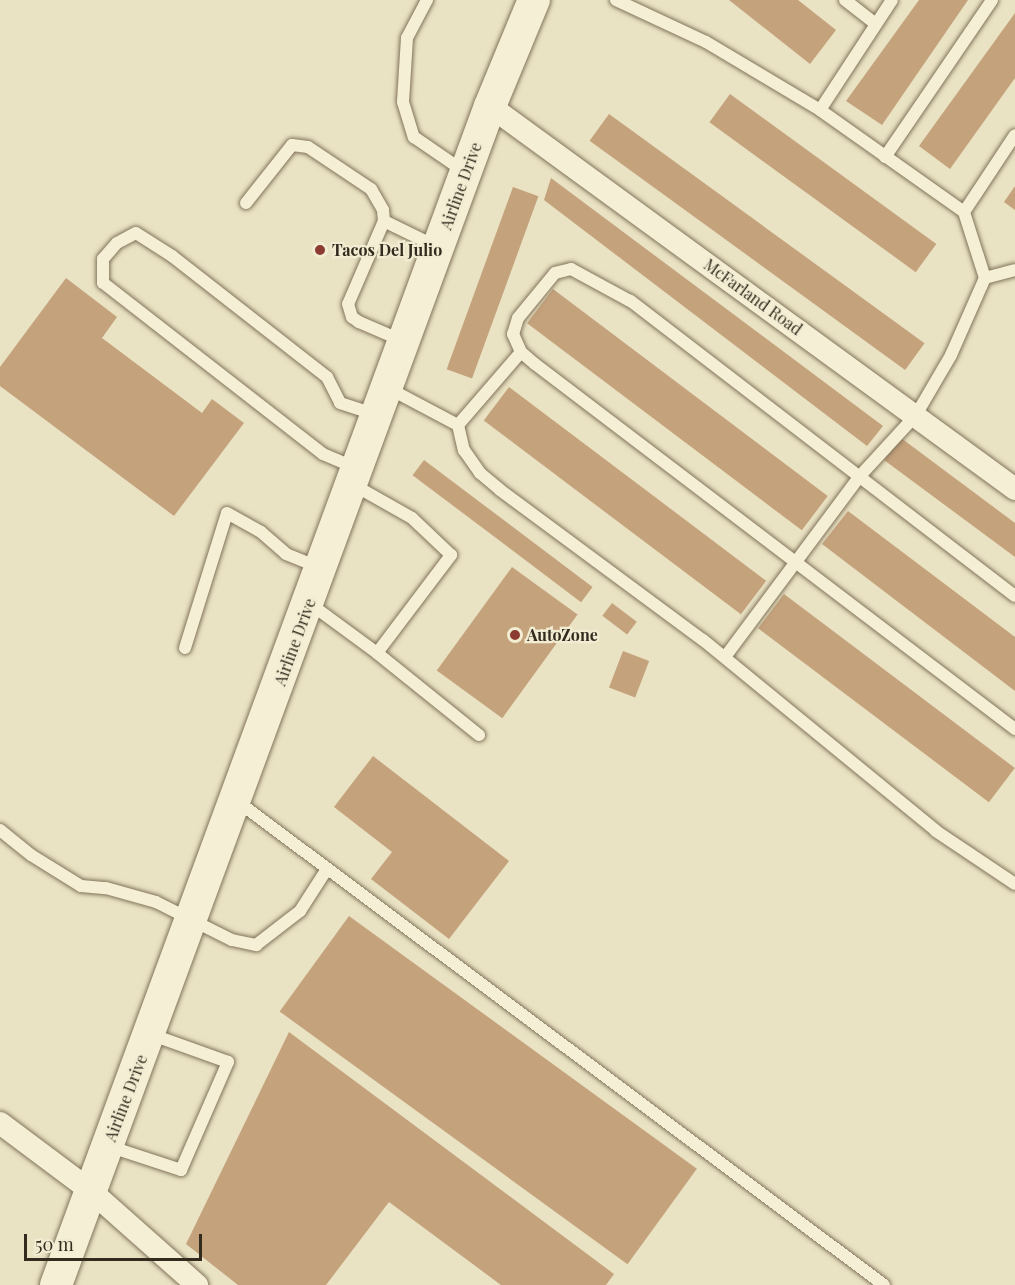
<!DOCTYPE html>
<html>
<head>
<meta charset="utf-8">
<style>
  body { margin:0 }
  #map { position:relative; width:1015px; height:1285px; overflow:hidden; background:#e9e2c3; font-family:"Playfair Display",serif }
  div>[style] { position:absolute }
  .building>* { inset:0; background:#c4a27c; transform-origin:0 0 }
  .roads { filter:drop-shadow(0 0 2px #82745b) drop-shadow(0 0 2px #82745b) }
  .lane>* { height:12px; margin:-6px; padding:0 6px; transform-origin:6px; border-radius:6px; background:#f5efd5 }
  .street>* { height:22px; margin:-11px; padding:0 11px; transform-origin:11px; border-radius:11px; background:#f5efd5 }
  .secondary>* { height:32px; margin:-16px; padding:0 16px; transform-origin:16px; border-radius:16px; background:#f5efd5 }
  .dots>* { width:16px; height:16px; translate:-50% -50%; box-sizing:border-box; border:3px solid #f2ecd2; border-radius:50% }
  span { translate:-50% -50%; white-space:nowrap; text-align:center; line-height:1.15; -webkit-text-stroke:4.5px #f2ecd2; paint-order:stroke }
  .street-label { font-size:16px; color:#332b1e }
  .poi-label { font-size:16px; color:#332b1e; font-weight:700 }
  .left { translate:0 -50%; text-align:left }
  .scale { position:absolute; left:24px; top:1234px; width:178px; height:27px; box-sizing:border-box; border:3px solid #332b1e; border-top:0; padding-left:8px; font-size:18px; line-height:21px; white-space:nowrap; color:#332b1e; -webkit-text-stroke:4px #f2ecd2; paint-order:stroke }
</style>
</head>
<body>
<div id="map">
  <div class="building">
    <div style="clip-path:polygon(729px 0,798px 0,836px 30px,810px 64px)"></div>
    <div style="clip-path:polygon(919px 0,968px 0,882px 125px,846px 101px)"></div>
    <div style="clip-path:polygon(1015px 13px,1015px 78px,950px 169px,919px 146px)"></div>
    <div style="left:730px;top:94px;width:255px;height:35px;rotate:36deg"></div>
    <div style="left:609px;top:114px;width:390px;height:33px;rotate:36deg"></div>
    <div style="clip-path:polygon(551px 178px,883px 426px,867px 446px,544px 200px)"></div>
    <div style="clip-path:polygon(1015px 186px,1015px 210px,1004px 202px)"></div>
    <div style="left:513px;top:187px;width:27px;height:194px;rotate:20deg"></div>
    <div style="clip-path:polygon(66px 278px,117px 317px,102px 338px,202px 413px,212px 399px,244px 423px,174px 516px,0 386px,0 367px)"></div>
    <div style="left:553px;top:289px;width:344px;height:43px;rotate:37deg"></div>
    <div style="left:509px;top:387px;width:322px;height:42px;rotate:37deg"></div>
    <div style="clip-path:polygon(901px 438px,1015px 523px,1015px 557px,884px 460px)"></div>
    <div style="left:424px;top:460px;width:211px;height:19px;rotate:37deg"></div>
    <div style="clip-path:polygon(848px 511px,1015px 637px,1015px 691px,822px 544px)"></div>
    <div style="left:512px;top:567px;width:81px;height:128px;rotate:36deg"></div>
    <div style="left:784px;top:594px;width:289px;height:43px;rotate:37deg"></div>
    <div style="left:612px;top:603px;width:31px;height:16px;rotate:37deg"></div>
    <div style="left:623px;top:651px;width:28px;height:39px;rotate:21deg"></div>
    <div style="clip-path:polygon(373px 756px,509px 861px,449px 939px,371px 879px,392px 852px,334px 807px)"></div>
    <div style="left:349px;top:916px;width:430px;height:118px;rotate:36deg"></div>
    <div style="clip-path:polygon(289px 1032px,614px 1274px,606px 1285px,501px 1285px,389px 1202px,326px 1285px,238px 1285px,186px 1244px)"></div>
  </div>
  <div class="roads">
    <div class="lane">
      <div style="left:427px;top:0;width:43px;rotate:117.8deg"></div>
      <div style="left:407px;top:38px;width:64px;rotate:93.6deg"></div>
      <div style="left:403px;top:102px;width:37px;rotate:73deg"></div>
      <div style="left:414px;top:137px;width:62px;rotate:34.5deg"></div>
      <div style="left:616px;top:0;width:99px;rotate:25deg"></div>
      <div style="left:706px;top:42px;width:133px;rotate:30.8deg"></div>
      <div style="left:820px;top:110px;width:176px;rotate:35.3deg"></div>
      <div style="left:845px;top:0;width:39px;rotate:38deg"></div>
      <div style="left:820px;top:110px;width:131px;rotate:-56.8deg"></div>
      <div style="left:885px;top:157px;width:190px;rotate:-55.7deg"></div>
      <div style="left:246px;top:203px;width:74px;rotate:-51.6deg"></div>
      <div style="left:292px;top:145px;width:16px;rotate:7deg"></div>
      <div style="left:308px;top:147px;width:76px;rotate:33.7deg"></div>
      <div style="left:371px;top:189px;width:24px;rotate:60deg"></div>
      <div style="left:383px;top:210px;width:11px;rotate:85deg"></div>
      <div style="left:384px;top:221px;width:90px;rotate:113.4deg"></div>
      <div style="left:348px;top:304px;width:14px;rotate:73deg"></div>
      <div style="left:352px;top:317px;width:9px;rotate:36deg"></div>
      <div style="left:359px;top:322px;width:48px;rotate:23.4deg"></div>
      <div style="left:384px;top:221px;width:59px;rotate:26.1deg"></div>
      <div style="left:985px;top:278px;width:31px;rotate:-15deg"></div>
      <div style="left:388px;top:388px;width:79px;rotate:27.9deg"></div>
      <div style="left:458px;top:425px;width:26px;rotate:77deg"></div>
      <div style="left:464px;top:450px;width:28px;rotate:55deg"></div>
      <div style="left:480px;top:473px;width:26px;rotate:40deg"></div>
      <div style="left:500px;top:490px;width:252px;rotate:36.5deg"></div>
      <div style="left:703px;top:640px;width:301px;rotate:39.3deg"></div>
      <div style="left:936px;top:831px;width:95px;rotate:33.9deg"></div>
      <div style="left:458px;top:425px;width:96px;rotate:-49.2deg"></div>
      <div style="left:356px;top:468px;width:36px;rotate:-157deg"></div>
      <div style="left:323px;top:454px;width:279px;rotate:-142.1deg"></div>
      <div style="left:103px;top:283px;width:24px;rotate:-90deg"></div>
      <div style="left:103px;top:259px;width:21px;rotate:-49deg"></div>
      <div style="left:117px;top:243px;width:21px;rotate:-28deg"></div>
      <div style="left:136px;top:233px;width:43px;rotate:32.6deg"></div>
      <div style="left:172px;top:256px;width:197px;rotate:38deg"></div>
      <div style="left:327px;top:377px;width:29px;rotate:63deg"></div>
      <div style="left:340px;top:403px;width:38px;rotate:18deg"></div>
      <div style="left:1015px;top:596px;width:485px;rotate:-142.5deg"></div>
      <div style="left:630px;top:301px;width:67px;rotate:-151.5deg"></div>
      <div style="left:571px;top:269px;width:16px;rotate:166deg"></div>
      <div style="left:555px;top:273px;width:58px;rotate:129.4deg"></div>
      <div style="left:518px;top:318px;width:17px;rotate:107deg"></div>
      <div style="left:513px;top:334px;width:20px;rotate:66deg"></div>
      <div style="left:521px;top:352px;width:18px;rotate:41deg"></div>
      <div style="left:535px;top:364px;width:603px;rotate:37.25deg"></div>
      <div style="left:309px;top:603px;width:84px;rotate:36.3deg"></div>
      <div style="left:377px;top:653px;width:123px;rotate:-52.9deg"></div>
      <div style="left:451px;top:555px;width:54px;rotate:-136.5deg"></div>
      <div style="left:412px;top:518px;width:69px;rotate:-150.5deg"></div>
      <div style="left:185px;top:648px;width:141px;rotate:-72.7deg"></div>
      <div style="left:227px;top:513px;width:39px;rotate:29deg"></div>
      <div style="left:261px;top:532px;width:33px;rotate:41deg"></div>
      <div style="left:286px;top:554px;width:38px;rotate:22deg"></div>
      <div style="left:377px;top:653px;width:131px;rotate:38.8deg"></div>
      <div style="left:725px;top:657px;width:224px;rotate:-53.3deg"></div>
      <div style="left:859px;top:477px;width:84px;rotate:-47.4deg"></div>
      <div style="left:916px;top:415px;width:69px;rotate:-59.7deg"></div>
      <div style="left:951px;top:355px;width:84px;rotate:-66.2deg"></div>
      <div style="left:985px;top:278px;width:69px;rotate:-107.7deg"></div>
      <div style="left:964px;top:212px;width:92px;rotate:-56.5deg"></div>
      <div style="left:237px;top:801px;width:808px;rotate:36.8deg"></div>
      <div style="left:0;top:830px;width:40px;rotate:39deg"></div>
      <div style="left:31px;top:855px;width:59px;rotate:31.8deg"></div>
      <div style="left:81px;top:886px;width:25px;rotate:5deg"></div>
      <div style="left:106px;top:888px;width:52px;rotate:15.6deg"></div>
      <div style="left:156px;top:902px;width:85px;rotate:26.6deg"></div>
      <div style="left:232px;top:940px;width:25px;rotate:12deg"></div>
      <div style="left:256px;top:945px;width:56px;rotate:-37.7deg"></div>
      <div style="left:300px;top:911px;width:50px;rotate:-57.3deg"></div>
      <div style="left:108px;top:1146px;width:77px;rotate:18.2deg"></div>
      <div style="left:181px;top:1170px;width:118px;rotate:-66.5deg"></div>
      <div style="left:228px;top:1062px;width:83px;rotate:-160.3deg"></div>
    </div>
    <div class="street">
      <div style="left:490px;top:106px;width:650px;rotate:36.11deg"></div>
      <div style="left:0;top:1123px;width:114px;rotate:36.8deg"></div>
      <div style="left:91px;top:1191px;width:142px;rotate:41.6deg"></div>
    </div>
    <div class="secondary">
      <div style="left:56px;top:1285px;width:1256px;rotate:-69.79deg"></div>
      <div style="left:490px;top:106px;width:115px;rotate:-67.5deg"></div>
    </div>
  </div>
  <div class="dots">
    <div style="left:320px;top:250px;background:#8b3b31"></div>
    <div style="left:515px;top:635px;background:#8b3b31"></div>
  </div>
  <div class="street-label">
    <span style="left:461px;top:186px;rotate:-70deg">Airline Drive</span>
    <span style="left:753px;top:297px;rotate:36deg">McFarland Road</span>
    <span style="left:295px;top:642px;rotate:-70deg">Airline Drive</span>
    <span style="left:126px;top:1098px;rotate:-69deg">Airline Drive</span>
  </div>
  <div class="poi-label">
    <span class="left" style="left:332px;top:250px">Tacos Del Julio</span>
    <span class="left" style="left:527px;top:635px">AutoZone</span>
  </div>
  <div class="scale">50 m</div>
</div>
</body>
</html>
